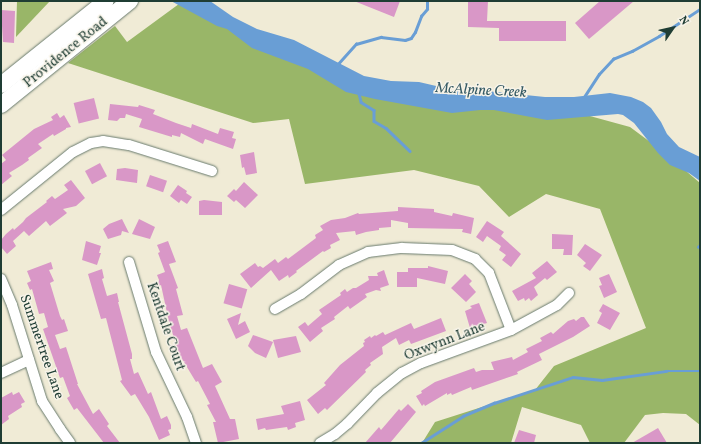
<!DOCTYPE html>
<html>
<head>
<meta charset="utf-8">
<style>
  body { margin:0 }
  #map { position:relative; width:701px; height:444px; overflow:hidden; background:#f0ebd6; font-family:Vollkorn,serif }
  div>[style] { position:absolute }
  .forest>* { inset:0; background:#99b668 }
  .water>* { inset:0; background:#699ed5 }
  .stream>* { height:2.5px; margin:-1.25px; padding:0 1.25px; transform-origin:1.25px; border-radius:1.25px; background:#699ed5 }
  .building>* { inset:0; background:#d997c7; transform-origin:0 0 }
  .roads { filter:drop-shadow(0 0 1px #687a6d) drop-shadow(0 0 1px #687a6d) }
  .street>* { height:10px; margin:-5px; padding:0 5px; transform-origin:5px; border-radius:5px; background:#fff }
  .primary>* { height:16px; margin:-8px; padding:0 8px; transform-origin:8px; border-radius:8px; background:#fff }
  span { translate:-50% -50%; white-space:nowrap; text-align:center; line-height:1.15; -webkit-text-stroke:3px #f7f3e8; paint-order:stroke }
  .street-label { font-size:14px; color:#1f3d34 }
  .water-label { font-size:15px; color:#355a64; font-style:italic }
  .frame { position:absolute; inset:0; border:2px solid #1f3d34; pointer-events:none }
  .north { position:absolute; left:653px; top:8px; width:40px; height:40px; -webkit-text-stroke:3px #f7f3e8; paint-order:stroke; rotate:56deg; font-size:11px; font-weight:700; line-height:16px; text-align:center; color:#1f3d34 }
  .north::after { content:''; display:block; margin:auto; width:14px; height:18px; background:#1f3d34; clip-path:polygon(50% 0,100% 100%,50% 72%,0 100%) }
</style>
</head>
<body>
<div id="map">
  <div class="forest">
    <div style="clip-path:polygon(17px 1px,50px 1px,16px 37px)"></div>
    <div style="clip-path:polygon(183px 1px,357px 88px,557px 107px,630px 127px,665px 153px,700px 183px,700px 425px,686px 414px,663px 413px,645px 415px,624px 443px,590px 443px,581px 425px,522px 407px,511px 443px,422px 443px,435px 422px,535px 390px,554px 366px,646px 328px,600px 209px,546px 194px,509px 217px,479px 186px,414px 170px,305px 184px,289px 119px,253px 123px,68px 63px,115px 26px,127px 42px)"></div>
  </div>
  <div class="water">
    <div style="clip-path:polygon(171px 1px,210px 1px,233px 17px,257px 29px,294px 40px,364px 76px,391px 81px,419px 82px,462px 92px,487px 91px,545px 97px,574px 97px,610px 93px,631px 97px,643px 102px,651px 108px,661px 122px,667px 134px,679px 147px,700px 157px,700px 181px,689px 173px,670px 165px,658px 153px,634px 123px,623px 115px,618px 114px,547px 120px,494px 110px,480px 110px,452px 113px,375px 99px,346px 92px,308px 69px,252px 48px,227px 29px,217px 26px)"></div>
  </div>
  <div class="stream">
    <div style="left:336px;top:66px;width:30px;rotate:-48deg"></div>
    <div style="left:356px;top:44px;width:26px;rotate:-16deg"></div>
    <div style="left:381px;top:37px;width:24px;rotate:7deg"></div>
    <div style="left:405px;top:40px;width:6px;rotate:-18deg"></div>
    <div style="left:411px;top:38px;width:7px;rotate:-56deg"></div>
    <div style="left:415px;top:32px;width:17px;rotate:-69deg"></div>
    <div style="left:421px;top:16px;width:9px;rotate:-49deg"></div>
    <div style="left:427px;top:9px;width:8px;rotate:-90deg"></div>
    <div style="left:359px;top:93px;width:9px;rotate:77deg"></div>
    <div style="left:361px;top:102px;width:15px;rotate:32deg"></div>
    <div style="left:374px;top:110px;width:11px;rotate:90deg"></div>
    <div style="left:374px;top:121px;width:14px;rotate:30deg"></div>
    <div style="left:386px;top:128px;width:33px;rotate:44deg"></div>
    <div style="left:584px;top:97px;width:27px;rotate:-57deg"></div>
    <div style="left:599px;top:74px;width:21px;rotate:-47deg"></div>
    <div style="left:613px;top:59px;width:21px;rotate:-23deg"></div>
    <div style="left:632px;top:51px;width:31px;rotate:-29deg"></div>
    <div style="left:659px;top:36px;width:49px;rotate:-33.4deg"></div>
    <div style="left:698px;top:247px;width:3px;rotate:-45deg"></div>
    <div style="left:421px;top:443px;width:50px;rotate:-32.7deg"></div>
    <div style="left:463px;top:416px;width:34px;rotate:-23deg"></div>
    <div style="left:494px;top:403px;width:83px;rotate:-18.2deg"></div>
    <div style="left:573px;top:377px;width:29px;rotate:6deg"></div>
    <div style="left:602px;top:380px;width:65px;rotate:-8deg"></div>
    <div style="left:666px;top:371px;width:34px"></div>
  </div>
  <div class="building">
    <div style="clip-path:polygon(354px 1px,400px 1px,394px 17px)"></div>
    <div style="clip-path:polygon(468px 1px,488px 1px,487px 21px,566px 21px,566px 41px,499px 41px,499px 28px,468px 27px)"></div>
    <div style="clip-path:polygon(600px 1px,634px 1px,589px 39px,575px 23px)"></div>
    <div style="clip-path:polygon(1px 10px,15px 11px,14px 43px,3px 42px)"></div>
    <div style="left:94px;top:98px;width:21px;height:21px;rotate:76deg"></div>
    <div style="clip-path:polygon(110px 104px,138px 107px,139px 105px,155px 110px,153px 114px,176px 123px,191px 128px,192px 124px,218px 134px,220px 128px,234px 132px,232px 138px,236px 139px,233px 149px,205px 139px,203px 144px,181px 133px,180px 137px,172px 135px,172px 137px,139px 127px,142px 119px,126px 114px,125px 118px,120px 118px,117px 121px,108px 120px)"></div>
    <div style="clip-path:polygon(57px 113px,60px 118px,64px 115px,71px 127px,66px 128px,66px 129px,54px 136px,53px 134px,38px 144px,42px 148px,28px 158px,29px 160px,22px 165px,9px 173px,12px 176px,1px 185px,1px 164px,6px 160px,2px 155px,34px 129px,53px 120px,51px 117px)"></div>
    <div style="clip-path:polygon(254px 152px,257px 173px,246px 175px,244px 167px,242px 168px,240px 155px)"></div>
    <div style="left:100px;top:163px;width:15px;height:17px;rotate:62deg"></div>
    <div style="clip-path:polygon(125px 168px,138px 170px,137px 183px,116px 180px,117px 169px)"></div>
    <div style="left:150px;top:175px;width:18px;height:12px;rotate:19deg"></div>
    <div style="clip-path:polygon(71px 180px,85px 198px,76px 206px,63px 209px,67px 213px,50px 226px,46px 221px,29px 236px,24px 231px,13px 241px,16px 246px,7px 254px,1px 247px,1px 240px,6px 234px,13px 228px,14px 230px,23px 222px,26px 218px,47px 202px,46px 201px,52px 196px,55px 199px,68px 190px,64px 185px)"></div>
    <div style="clip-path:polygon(244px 182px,258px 195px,245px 208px,236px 200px,234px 202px,227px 196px,234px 189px,236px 191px)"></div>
    <div style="clip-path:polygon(178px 185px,187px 191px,186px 193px,192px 197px,187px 204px,181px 200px,179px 203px,170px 196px)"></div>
    <div style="clip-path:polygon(204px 200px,222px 202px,222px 215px,199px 215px,199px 201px)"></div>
    <div style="clip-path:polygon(398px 207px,434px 209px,434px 212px,452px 216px,453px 213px,474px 218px,471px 234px,462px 232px,463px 229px,408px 228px,408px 223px,391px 220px,391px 227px,379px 228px,379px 230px,366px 232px,356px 235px,355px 231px,336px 233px,340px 240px,330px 245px,331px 248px,324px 252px,323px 251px,296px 271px,297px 272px,289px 278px,288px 275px,279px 281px,271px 270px,251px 288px,240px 274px,255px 263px,258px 267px,260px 266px,263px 268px,275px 259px,278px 263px,286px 257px,288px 259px,316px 238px,315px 235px,323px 230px,320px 226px,331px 220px,345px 218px,358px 213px,359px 214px,398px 211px)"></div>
    <div style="clip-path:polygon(122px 219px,129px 233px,122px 231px,121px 235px,108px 239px,103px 229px,109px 224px)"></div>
    <div style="clip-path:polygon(139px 219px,155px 227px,150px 239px,132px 234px)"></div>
    <div style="clip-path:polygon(487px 221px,504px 232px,501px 236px,521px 254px,511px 267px,502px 260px,506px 255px,499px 250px,501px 246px,487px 236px,483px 242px,476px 237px)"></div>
    <div style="clip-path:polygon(552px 234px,573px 235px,572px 255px,563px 255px,564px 249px,552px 249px)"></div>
    <div style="clip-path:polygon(86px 241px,101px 246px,99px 253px,101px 253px,97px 265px,82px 260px)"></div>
    <div style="clip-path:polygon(168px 241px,176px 262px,169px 264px,178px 288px,176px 289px,183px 315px,177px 316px,181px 330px,187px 328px,203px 368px,212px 364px,222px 382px,215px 386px,230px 419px,235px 419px,239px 439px,218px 443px,213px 422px,216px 422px,207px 405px,210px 404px,198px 381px,196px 382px,179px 354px,169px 322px,161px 285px,157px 287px,159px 280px,157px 275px,165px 272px,158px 253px,160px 252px,157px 245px)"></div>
    <div style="clip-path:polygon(585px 244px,602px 255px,590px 271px,583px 266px,586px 263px,577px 255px)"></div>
    <div style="clip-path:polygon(547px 261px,557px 272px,547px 280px,545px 278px,534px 287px,538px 295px,531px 301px,529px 298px,525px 301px,524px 298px,518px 301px,512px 291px,536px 278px,532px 273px)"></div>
    <div style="clip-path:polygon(51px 262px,53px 269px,49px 270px,54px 281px,50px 283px,60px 316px,62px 320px,64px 319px,68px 331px,55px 335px,60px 349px,66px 347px,78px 384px,77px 384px,93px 414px,99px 409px,109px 424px,107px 426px,120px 443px,104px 443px,77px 408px,74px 410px,67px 398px,70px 396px,63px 377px,60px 378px,43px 329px,48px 327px,44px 313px,39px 314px,32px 289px,30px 290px,27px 283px,31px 281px,27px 271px)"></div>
    <div style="clip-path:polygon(428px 266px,448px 271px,445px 284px,417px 278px,417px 287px,397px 287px,397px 272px,408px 272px,408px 268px,428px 268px)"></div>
    <div style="clip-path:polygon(102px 269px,104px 278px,102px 279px,107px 296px,117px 293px,119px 302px,118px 302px,132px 354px,132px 359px,130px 359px,134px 374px,138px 372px,148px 394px,151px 392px,161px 419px,167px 416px,171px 425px,171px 429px,168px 430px,170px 435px,159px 440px,149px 417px,135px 394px,131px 396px,120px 381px,122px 380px,106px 318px,101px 319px,88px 274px)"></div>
    <div style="clip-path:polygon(384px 270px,389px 285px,380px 288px,381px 291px,376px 290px,365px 294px,367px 297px,350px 309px,348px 306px,334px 317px,335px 319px,321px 328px,323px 331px,310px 342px,298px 327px,305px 322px,308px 326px,322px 314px,319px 310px,341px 295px,340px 293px,345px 289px,347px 292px,353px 288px,356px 288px,369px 280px,368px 276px,378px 276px,377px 273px)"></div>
    <div style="clip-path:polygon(465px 274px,472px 281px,469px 284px,476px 292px,466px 302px,451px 288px)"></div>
    <div style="clip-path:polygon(609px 274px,617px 292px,604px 298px,599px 286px,602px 285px,599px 278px)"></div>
    <div style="left:229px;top:284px;width:19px;height:20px;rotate:16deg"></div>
    <div style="clip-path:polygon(479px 303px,487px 323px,470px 328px,465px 311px,472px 308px,470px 306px)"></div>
    <div style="clip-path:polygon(603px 304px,620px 313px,610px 330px,597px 323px,602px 313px,599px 311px)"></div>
    <div style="clip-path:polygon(241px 313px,238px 325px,245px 321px,250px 332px,236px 339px,227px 319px)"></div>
    <div style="clip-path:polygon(581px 317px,584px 317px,590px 326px,573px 337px,539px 354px,542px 360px,517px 372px,518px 374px,472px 390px,471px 387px,452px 395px,451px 393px,447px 395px,447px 393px,425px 406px,424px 404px,422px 406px,416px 396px,422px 393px,421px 391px,435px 382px,474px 368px,476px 372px,482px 370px,494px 370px,491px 362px,512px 357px,513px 360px,528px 352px,526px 349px,542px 341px,540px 338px,551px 332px,553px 334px,568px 321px,574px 319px,576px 321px)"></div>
    <div style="clip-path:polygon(441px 318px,446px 331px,411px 344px,409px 340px,399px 345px,396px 338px,382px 347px,383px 354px,370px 363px,371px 365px,365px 370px,366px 372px,327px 410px,325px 408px,318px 414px,307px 400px,326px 385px,324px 383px,340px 365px,364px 346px,363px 343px,365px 342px,364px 340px,370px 336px,371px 338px,375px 335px,376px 336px,383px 332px,385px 335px,411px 323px,414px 329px)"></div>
    <div style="clip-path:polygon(253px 335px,273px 342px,266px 358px,255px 353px,248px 346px)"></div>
    <div style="clip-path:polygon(296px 336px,301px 352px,278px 358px,273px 340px)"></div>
    <div style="clip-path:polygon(12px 392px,13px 395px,19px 392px,25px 402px,21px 404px,22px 407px,8px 416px,9px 419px,1px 425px,1px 398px)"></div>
    <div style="clip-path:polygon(300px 401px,305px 420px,295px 423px,296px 427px,288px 430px,287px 427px,266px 430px,265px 428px,258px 430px,256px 419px,284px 414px,281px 406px)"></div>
    <div style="clip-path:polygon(408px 404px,416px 412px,390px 443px,365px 443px,379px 427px,381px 430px,399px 409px,401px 411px)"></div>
    <div style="clip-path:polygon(658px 428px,667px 443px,632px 443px)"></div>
    <div style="clip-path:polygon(519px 430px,536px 435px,534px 443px,514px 443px)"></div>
  </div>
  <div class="roads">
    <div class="street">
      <div style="left:1px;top:210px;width:92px;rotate:-38.9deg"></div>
      <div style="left:73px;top:152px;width:20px;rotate:-27deg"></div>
      <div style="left:91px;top:143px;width:12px;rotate:-9deg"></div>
      <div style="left:103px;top:141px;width:26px;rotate:9deg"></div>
      <div style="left:129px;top:145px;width:87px;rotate:17.4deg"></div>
      <div style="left:129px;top:262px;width:94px;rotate:73.3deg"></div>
      <div style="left:156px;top:352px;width:72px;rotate:64.5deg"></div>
      <div style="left:187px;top:417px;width:28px;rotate:71deg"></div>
      <div style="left:1px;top:279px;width:28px;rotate:67deg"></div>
      <div style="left:12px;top:305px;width:101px;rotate:72.6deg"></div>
      <div style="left:42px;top:401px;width:33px;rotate:57deg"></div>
      <div style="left:60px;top:429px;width:17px;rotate:54deg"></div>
      <div style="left:275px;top:309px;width:30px;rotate:-30deg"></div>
      <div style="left:301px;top:294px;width:48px;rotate:-37.3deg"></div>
      <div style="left:339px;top:265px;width:32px;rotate:-24deg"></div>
      <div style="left:368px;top:252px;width:34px;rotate:-7deg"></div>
      <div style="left:402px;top:248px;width:50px;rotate:2.3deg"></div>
      <div style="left:452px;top:250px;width:25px;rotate:21deg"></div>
      <div style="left:475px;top:259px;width:20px;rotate:45deg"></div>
      <div style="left:489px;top:273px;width:61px;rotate:68.9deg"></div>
      <div style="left:1px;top:373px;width:31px;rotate:-25deg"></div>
      <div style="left:320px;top:443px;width:17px;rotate:-31deg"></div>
      <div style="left:335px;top:434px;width:16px;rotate:-40deg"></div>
      <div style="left:347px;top:424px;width:43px;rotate:-45.9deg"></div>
      <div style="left:377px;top:393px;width:32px;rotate:-39deg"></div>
      <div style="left:402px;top:373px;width:21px;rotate:-28deg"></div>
      <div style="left:421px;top:363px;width:96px;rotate:-20.1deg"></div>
      <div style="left:511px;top:330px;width:52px;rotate:-28.5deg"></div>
      <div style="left:557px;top:305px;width:17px;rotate:-45deg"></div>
    </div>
    <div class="primary">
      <div style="left:1px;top:85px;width:134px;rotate:-38.7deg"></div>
      <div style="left:1px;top:105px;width:166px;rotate:-38.9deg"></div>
    </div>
  </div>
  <div class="street-label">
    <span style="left:66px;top:53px;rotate:-39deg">Providence Road</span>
    <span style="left:165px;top:327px;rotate:71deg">Kentdale Court</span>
    <span style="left:445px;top:342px;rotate:-21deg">Oxwynn Lane</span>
    <span style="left:41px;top:347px;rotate:71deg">Summertree Lane</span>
  </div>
  <div class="water-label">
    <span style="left:481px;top:91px;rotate:3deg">McAlpine Creek</span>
  </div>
  <div class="frame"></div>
  <div class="north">N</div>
</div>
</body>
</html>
